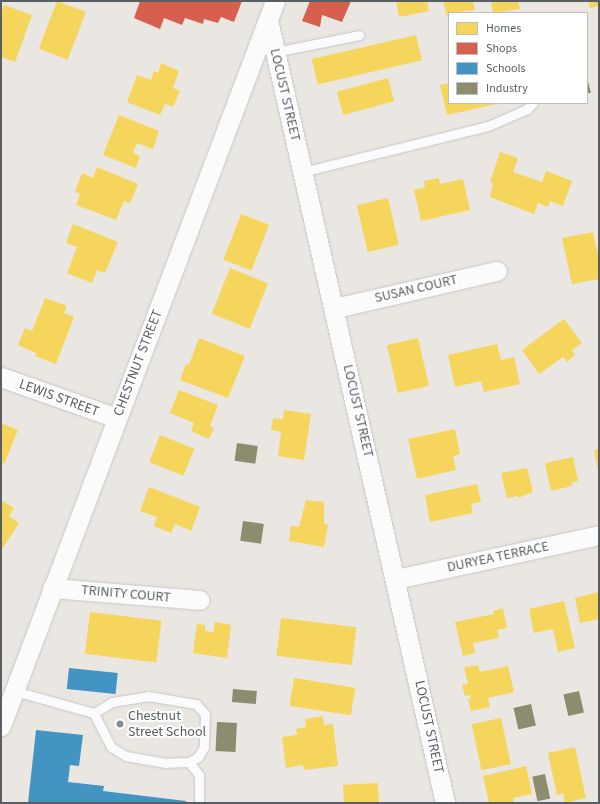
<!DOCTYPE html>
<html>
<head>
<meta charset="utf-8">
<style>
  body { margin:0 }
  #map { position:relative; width:600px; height:804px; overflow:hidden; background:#eae7e2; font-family:"Source Sans 3",sans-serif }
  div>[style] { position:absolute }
  .homes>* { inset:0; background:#f6d55c; transform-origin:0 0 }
  .shops>* { inset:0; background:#d6604d }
  .schools>* { inset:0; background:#4393c3; transform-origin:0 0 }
  .industry>* { inset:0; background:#8c8c6e; transform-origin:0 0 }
  .roads { filter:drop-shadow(0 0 1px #c6c6c5) drop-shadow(0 0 1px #c6c6c5) }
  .lane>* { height:9px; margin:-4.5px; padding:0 4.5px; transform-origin:4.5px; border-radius:4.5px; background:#fcfbfb }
  .street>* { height:19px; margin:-9.5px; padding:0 9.5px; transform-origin:9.5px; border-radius:9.5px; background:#fcfbfb }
  .dots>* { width:11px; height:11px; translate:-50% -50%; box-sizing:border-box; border:2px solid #fff; border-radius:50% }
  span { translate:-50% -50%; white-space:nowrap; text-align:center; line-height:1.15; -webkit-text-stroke:4px #fff; paint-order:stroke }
  .street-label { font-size:14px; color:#585e62 }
  .poi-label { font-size:14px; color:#585e62 }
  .left { translate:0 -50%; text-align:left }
  .frame { position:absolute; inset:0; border:2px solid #585e62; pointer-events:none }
  .legend { position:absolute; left:448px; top:12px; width:140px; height:92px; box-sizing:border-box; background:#fff; border:1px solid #bcbfc0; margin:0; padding:5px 7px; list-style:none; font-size:12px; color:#585e62 }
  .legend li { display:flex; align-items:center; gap:8px; height:20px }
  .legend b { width:20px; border:1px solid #bcbfc0 }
</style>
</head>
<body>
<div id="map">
  <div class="homes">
    <div style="left:57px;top:1px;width:31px;height:51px;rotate:21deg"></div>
    <div style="clip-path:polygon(396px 1px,427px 1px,429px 11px,399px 17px)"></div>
    <div style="clip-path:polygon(443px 1px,473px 1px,475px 10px,449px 13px,447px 17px)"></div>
    <div style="clip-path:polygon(491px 1px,518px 1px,520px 9px,493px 13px)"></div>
    <div style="clip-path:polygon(588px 1px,599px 1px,599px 6px,590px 8px)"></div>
    <div style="clip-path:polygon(4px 5px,32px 15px,15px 62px,1px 57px,1px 12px)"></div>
    <div style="left:416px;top:35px;width:26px;height:107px;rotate:77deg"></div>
    <div style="clip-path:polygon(161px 63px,179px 71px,173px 88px,180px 91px,173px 107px,165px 104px,160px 115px,127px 102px,137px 75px,151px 80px,154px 71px,158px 73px)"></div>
    <div style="left:388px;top:78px;width:24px;height:53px;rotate:75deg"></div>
    <div style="clip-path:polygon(449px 83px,449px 103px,496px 104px,447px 115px,440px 85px)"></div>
    <div style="clip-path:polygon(119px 115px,159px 131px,153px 149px,137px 143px,133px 153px,140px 156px,136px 168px,103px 155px)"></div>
    <div style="clip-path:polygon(500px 152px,518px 158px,513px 172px,542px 182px,546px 171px,572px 181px,563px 206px,550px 201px,548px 207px,538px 203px,534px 214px,490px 197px,493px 183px,490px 182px)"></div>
    <div style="clip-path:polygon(97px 167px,138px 184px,130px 203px,124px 201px,116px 220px,76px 205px,80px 194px,75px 192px,82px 173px,93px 178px)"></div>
    <div style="clip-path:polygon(439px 178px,440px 184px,463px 179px,470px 210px,421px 221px,414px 190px,425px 187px,424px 181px)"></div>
    <div style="left:388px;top:198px;width:48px;height:32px;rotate:77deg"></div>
    <div style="left:241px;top:214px;width:30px;height:49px;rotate:21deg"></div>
    <div style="clip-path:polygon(73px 224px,118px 242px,105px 273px,97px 270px,92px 283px,67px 273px,77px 247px,66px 243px)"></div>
    <div style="clip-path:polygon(593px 232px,599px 260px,599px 279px,572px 284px,562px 238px)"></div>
    <div style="left:230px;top:268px;width:41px;height:49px;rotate:22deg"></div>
    <div style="clip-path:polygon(45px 298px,67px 306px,64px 313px,74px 317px,56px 364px,35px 356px,36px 353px,18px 345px,25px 328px,32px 331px)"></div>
    <div style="clip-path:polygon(564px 319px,582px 343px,572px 350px,575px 355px,567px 362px,563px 357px,539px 374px,522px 350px)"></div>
    <div style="clip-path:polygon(199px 338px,245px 356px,228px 398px,180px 380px,186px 364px,189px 365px)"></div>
    <div style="left:418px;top:338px;width:49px;height:32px;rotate:77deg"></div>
    <div style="clip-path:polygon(497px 344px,501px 360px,514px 357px,520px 384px,484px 392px,481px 381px,455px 387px,448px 355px)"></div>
    <div style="clip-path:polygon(179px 390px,218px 405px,210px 426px,214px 428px,209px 439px,191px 431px,194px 423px,170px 413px)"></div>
    <div style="clip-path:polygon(284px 410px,311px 414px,304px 460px,278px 456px,281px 432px,271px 430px,273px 418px,283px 419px)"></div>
    <div style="clip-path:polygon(1px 423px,18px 430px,4px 464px,1px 462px)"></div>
    <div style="clip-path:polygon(455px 429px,460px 454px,453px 456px,456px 470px,417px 479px,408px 439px)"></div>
    <div style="left:160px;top:435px;width:37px;height:29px;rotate:22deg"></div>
    <div style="clip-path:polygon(599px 449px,599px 470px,598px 470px,594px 450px)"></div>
    <div style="clip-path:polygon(573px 457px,578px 481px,571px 483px,572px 486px,551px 491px,545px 463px)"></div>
    <div style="clip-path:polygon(527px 468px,533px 492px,518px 498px,518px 496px,507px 498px,501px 473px)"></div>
    <div style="clip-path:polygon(477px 484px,481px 502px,471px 504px,473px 513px,430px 522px,425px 495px)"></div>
    <div style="clip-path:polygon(149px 487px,200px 507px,191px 531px,175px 524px,171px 533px,154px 526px,157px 517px,140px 511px)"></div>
    <div style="clip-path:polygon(1px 500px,14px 508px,9px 516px,19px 523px,3px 548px,1px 547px)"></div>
    <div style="clip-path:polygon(306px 500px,324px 502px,324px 524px,328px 525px,324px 547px,289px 541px,291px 526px,299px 527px)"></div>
    <div style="clip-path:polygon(599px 592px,599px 619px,580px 623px,575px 598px)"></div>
    <div style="clip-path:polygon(564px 601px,575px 648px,558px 652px,553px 629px,534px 633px,529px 609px)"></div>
    <div style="clip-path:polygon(503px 608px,507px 628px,497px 630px,499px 638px,473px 643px,475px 653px,463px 656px,455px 622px,494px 614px,493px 611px)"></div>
    <div style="left:90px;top:612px;width:72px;height:42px;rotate:7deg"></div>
    <div style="left:281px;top:618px;width:76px;height:38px;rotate:7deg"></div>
    <div style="clip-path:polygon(215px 622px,231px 625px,227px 658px,193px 653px,197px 624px,205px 625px,205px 631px,213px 632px)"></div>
    <div style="clip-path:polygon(478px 665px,480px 672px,508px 666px,514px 692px,488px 698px,490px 707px,471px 711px,468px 699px,471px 699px,470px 695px,465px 696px,462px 685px,468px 684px,464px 667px)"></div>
    <div style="left:294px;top:678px;width:62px;height:28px;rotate:9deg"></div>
    <div style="clip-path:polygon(323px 716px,324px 725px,333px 724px,338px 766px,304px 770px,303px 765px,286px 768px,282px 737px,297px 735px,296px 729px,306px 727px,305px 719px)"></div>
    <div style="left:501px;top:718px;width:47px;height:30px;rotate:78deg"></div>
    <div style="clip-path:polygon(575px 747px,586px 798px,565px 803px,563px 793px,557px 795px,548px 753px)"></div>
    <div style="clip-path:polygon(526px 766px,532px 794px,513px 798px,514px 803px,489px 803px,483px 776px)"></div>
    <div style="left:378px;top:783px;width:19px;height:35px;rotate:87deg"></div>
  </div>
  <div class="shops">
    <div style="clip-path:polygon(140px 1px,242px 1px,234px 22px,221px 17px,218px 23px,204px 19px,203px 24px,185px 18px,182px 25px,164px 18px,160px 29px,134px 18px)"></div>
    <div style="clip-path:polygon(310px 1px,351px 1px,342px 22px,322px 15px,320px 27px,302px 21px)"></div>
  </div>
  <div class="schools">
    <div style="left:69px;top:668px;width:49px;height:21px;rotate:6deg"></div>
    <div style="clip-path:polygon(36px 730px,83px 735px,79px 766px,70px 765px,68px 782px,104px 786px,103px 791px,186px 801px,186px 803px,28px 803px)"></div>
  </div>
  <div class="industry">
    <div style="clip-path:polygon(587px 77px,591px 93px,587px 93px)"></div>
    <div style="left:237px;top:443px;width:21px;height:18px;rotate:8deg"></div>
    <div style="left:243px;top:521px;width:21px;height:20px;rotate:8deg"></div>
    <div style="left:233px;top:689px;width:24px;height:13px;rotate:5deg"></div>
    <div style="left:579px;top:691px;width:22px;height:16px;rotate:77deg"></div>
    <div style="left:531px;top:704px;width:22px;height:18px;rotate:77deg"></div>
    <div style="left:217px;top:722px;width:20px;height:29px;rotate:3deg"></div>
    <div style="left:545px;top:774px;width:25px;height:13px;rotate:78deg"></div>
  </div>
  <div class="roads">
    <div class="lane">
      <div style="left:275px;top:52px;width:86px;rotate:-11.4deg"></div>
      <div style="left:302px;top:172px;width:192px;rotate:-13.9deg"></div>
      <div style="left:488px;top:126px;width:43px;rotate:-23.6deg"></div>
      <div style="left:527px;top:109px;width:8px;rotate:-45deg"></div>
      <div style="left:15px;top:691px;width:82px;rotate:15.6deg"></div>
      <div style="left:94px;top:713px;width:21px;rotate:-31deg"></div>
      <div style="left:112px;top:702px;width:36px;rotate:-9deg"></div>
      <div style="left:148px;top:696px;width:49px;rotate:9.5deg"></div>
      <div style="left:196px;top:704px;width:13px;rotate:48deg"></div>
      <div style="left:205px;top:714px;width:33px;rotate:92deg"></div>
      <div style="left:204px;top:747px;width:12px;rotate:121deg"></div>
      <div style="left:198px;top:757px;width:10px;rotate:151deg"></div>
      <div style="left:189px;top:762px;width:23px;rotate:178deg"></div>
      <div style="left:166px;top:763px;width:41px;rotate:-170.1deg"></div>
      <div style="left:126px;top:756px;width:17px;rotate:-149deg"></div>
      <div style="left:111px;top:747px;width:38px;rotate:-117deg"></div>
      <div style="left:189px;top:762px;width:16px;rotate:52deg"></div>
      <div style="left:199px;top:775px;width:28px;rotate:90deg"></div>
    </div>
    <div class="street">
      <div style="left:268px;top:20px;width:803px;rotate:77.26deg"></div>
      <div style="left:335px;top:308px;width:166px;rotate:-12.9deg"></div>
      <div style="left:1px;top:377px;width:123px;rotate:19.5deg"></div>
      <div style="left:396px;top:579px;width:208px;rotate:-12.2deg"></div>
      <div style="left:52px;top:588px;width:148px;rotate:4.6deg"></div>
      <div style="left:1px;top:726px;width:775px;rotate:-69.3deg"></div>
    </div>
  </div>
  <div class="dots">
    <div style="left:120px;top:724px;background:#8b8e8f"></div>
  </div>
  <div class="street-label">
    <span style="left:285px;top:95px;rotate:77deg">LOCUST STREET</span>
    <span style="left:416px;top:289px;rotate:-13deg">SUSAN COURT</span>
    <span style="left:138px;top:363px;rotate:-69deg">CHESTNUT STREET</span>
    <span style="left:59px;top:398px;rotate:20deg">LEWIS STREET</span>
    <span style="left:358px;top:411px;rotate:77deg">LOCUST STREET</span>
    <span style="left:498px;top:557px;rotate:-12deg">DURYEA TERRACE</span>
    <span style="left:126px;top:594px;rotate:5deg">TRINITY COURT</span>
    <span style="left:429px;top:727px;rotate:78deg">LOCUST STREET</span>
  </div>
  <div class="poi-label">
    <span class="left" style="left:128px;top:724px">Chestnut<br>Street School</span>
  </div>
  <div class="frame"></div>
  <ul class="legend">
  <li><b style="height:11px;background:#f6d55c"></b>Homes</li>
  <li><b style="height:11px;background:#d6604d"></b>Shops</li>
  <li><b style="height:11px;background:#4393c3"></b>Schools</li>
  <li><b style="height:11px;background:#8c8c6e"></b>Industry</li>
  </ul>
</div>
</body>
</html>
